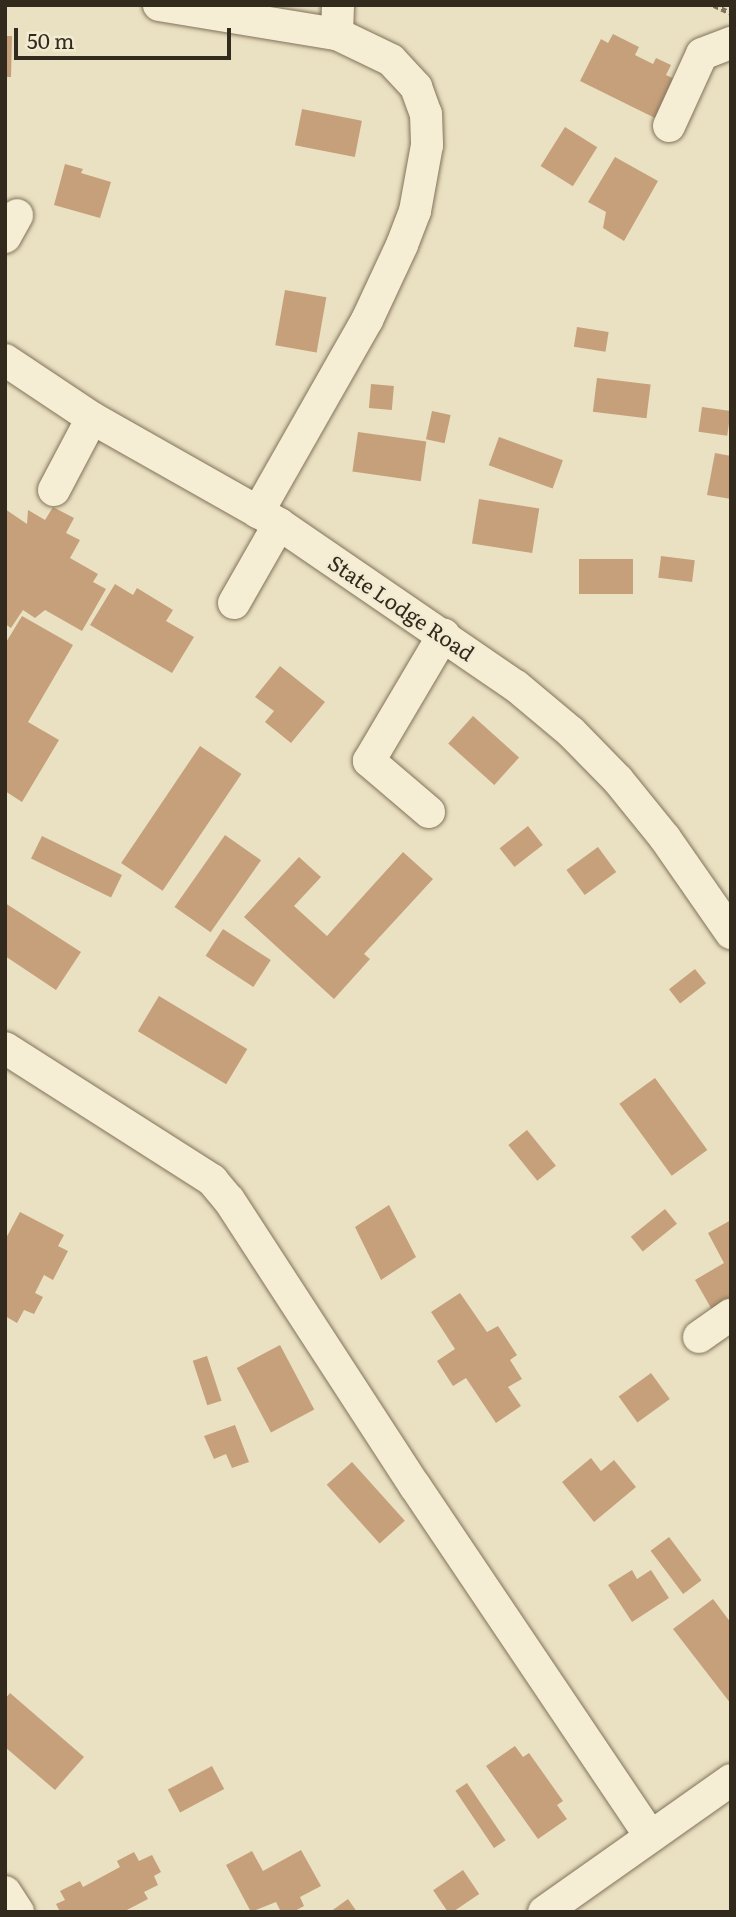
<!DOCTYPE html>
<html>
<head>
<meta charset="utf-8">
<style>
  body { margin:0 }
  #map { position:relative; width:736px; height:1917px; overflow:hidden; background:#eae1c2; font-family:Literata,serif }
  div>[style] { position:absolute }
  .building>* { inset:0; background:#c5a07b; transform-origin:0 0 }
  .path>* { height:4.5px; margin-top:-2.25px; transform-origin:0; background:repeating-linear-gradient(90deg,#82735b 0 5px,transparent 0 8.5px) }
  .roads { filter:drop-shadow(0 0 2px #82735b) drop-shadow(0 0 2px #82735b) }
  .minor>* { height:32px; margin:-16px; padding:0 16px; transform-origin:16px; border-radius:16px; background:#f5eed4 }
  span { translate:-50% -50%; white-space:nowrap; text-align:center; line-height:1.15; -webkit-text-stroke:5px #f2ebd1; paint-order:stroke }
  .street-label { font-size:21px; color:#332a1e }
  .frame { position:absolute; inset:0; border:7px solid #332a1e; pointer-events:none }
  .scale { position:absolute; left:14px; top:28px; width:217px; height:32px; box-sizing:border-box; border:4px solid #332a1e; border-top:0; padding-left:9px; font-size:21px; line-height:24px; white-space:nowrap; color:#332a1e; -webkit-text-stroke:5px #f2ebd1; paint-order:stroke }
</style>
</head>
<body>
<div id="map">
  <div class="building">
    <div style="clip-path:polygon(613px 34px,639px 47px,635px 55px,653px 64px,656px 58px,671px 65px,666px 75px,681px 82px,661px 121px,580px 81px,601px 39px,608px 43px)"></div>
    <div style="clip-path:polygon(5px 36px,12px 36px,11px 77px,5px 77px)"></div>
    <div style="left:302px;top:109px;width:61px;height:37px;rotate:11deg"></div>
    <div style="left:565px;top:127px;width:38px;height:46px;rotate:32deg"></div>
    <div style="clip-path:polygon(615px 157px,658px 181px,624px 241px,603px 228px,606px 212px,588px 202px)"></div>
    <div style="clip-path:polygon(65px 164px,83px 169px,81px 173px,111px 182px,100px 218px,54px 205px)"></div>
    <div style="left:285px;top:290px;width:42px;height:56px;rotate:10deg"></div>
    <div style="left:577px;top:327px;width:32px;height:20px;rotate:9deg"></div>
    <div style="left:597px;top:378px;width:54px;height:34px;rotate:7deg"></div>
    <div style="left:371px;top:384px;width:23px;height:24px;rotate:5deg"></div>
    <div style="left:702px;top:407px;width:29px;height:25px;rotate:8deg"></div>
    <div style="left:432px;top:411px;width:19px;height:29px;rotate:12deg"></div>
    <div style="left:358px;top:432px;width:69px;height:40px;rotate:8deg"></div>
    <div style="left:499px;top:437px;width:68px;height:30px;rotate:20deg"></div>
    <div style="clip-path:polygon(715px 453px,731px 456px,731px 499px,707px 495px)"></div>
    <div style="left:479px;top:499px;width:61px;height:45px;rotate:9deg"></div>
    <div style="clip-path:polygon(53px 507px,74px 518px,66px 533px,80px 540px,70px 558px,98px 574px,93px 582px,106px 589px,82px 631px,45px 610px,35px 618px,23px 610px,11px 628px,5px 624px,5px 509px,27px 524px,28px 510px,45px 520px)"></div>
    <div style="left:661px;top:556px;width:34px;height:22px;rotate:7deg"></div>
    <div style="left:579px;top:559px;width:54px;height:35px"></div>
    <div style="clip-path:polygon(115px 584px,133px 595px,137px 588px,173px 610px,166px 621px,194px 637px,172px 673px,90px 625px)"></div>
    <div style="clip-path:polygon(22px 616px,73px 645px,28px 722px,59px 740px,22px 802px,5px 791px,5px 644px)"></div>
    <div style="clip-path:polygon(280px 666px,325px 702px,291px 743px,265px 722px,274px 711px,255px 697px)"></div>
    <div style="left:473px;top:716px;width:62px;height:37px;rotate:42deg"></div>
    <div style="left:200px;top:746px;width:50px;height:141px;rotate:34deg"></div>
    <div style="left:528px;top:826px;width:24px;height:36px;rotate:52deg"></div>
    <div style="left:225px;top:835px;width:44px;height:88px;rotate:35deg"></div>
    <div style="left:42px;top:836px;width:89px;height:25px;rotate:26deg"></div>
    <div style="left:598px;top:847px;width:31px;height:39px;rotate:54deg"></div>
    <div style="clip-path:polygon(403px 852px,433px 879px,364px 954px,370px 959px,334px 999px,244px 917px,299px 857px,321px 877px,294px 906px,327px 936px)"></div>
    <div style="clip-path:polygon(5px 903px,81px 952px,56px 990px,5px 956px)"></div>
    <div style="left:223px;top:929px;width:57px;height:32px;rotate:33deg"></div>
    <div style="left:695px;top:969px;width:18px;height:33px;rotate:52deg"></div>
    <div style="left:159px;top:996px;width:103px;height:41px;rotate:31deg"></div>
    <div style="left:655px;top:1078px;width:89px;height:44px;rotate:54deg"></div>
    <div style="left:527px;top:1130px;width:46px;height:24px;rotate:51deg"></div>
    <div style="clip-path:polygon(389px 1205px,416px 1257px,381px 1280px,355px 1227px)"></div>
    <div style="left:665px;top:1209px;width:19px;height:44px;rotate:51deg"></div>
    <div style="clip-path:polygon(20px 1212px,64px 1235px,58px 1246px,68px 1251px,53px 1280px,44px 1275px,35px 1293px,43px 1297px,34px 1314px,24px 1310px,17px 1323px,5px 1316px,5px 1240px)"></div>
    <div style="clip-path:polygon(731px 1220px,731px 1306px,715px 1315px,695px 1280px,724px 1263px,708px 1233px)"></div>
    <div style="clip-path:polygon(460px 1293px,487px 1332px,498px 1326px,517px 1355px,510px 1360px,522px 1379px,508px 1387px,521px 1406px,496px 1423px,466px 1378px,453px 1386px,437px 1361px,455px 1349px,431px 1312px)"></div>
    <div style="left:280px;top:1345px;width:73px;height:49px;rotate:62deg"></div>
    <div style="left:207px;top:1356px;width:47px;height:15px;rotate:72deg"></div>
    <div style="left:651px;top:1373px;width:32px;height:40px;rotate:54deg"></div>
    <div style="clip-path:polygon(235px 1425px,249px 1462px,232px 1468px,226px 1454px,214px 1459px,204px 1436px)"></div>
    <div style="clip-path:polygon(591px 1458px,601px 1471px,614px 1460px,636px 1487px,594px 1522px,562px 1482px)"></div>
    <div style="left:352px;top:1462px;width:79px;height:34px;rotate:48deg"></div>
    <div style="left:669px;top:1537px;width:54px;height:23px;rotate:53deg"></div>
    <div style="clip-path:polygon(632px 1570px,637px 1579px,651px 1570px,669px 1598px,632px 1622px,608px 1585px)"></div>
    <div style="clip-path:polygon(713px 1599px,731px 1623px,731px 1704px,673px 1629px)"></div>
    <div style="clip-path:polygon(10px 1693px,84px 1757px,55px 1790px,5px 1747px,5px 1699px)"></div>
    <div style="clip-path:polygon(515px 1746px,523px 1757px,529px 1753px,563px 1801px,557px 1805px,567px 1819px,538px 1839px,486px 1766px)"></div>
    <div style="left:212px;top:1766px;width:26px;height:50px;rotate:62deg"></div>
    <div style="left:467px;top:1783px;width:69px;height:14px;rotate:56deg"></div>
    <div style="clip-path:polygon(301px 1850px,321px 1886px,300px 1897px,304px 1906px,293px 1912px,281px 1912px,276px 1902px,251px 1912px,226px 1865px,252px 1851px,263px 1871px)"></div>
    <div style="clip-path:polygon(134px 1852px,139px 1861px,152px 1855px,161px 1872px,154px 1876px,158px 1885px,144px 1892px,148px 1899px,123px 1912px,60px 1912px,56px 1904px,65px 1900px,60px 1891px,80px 1881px,83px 1887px,120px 1867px,117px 1861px)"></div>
    <div style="left:463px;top:1870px;width:29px;height:36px;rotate:56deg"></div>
    <div style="clip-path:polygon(348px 1899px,357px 1912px,330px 1912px)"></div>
  </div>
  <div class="path">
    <div style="left:714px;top:5px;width:17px;rotate:25deg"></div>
  </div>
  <div class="roads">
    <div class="minor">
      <div style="left:159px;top:5px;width:180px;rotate:9.3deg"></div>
      <div style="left:337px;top:34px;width:60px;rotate:25.7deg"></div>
      <div style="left:391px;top:60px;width:37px;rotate:47deg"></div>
      <div style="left:416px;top:87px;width:29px;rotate:70deg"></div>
      <div style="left:426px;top:114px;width:31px;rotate:88deg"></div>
      <div style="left:427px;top:145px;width:67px;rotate:100.3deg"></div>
      <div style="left:415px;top:211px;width:36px;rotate:111deg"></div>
      <div style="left:402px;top:245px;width:83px;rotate:115deg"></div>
      <div style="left:367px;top:320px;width:221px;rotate:119.6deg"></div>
      <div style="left:337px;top:34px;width:29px;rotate:-88deg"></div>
      <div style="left:669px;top:126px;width:79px;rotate:-65.4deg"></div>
      <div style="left:702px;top:54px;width:31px;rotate:-21deg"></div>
      <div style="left:5px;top:237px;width:25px;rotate:-61deg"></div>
      <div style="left:5px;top:360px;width:105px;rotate:33.7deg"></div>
      <div style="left:92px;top:418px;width:215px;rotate:29.5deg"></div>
      <div style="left:279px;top:524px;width:287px;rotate:34.4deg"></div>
      <div style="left:516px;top:686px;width:72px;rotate:39.9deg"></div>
      <div style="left:571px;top:732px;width:67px;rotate:45.6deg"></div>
      <div style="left:618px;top:780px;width:75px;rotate:51deg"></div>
      <div style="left:665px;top:838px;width:116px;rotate:55.2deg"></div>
      <div style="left:54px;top:490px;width:81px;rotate:-62.2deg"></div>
      <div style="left:234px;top:603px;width:91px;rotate:-60.3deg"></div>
      <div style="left:429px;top:812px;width:79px;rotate:-139.6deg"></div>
      <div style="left:369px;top:761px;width:147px;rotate:-59.4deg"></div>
      <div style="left:5px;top:1048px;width:246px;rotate:32.5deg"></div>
      <div style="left:212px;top:1180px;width:26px;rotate:50deg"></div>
      <div style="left:229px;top:1200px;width:341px;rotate:57deg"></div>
      <div style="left:415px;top:1486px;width:422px;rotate:56.1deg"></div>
      <div style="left:699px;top:1337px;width:39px;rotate:-35deg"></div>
      <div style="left:5px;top:1892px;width:24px;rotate:57deg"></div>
      <div style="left:544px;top:1912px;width:229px;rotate:-35.2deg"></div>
    </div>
  </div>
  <div class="street-label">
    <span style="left:402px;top:607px;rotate:34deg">State Lodge Road</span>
  </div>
  <div class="frame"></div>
  <div class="scale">50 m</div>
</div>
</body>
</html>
